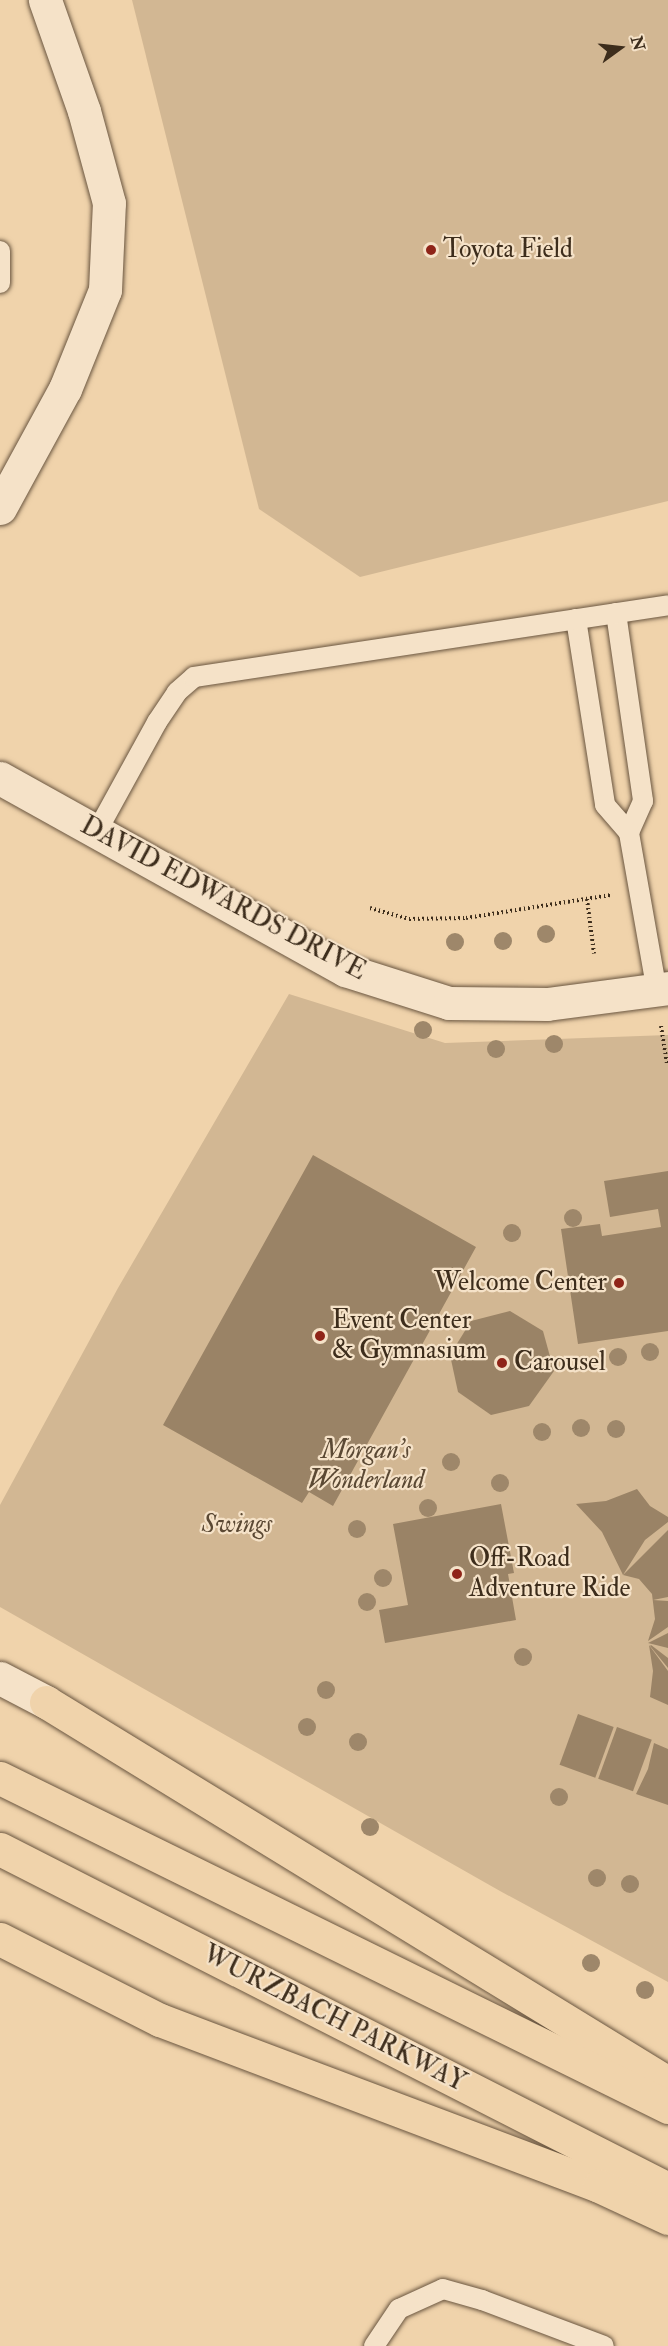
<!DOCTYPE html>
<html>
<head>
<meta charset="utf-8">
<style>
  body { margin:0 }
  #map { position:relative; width:668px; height:2346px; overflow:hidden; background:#f0d3ab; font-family:"IM FELL Double Pica",serif }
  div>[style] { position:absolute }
  .green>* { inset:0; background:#d2b793 }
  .building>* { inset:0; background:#9a8366; transform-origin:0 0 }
  .path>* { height:4px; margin-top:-2px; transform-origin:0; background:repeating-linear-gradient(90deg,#3d2d1c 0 1.5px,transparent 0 4.5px) }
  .roads { filter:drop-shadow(0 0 2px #6a5640) drop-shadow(0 0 2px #6a5640) }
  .service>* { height:20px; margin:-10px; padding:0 10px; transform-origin:10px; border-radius:10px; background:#f5e2c8 }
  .tertiary>* { height:33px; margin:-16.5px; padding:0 16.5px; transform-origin:16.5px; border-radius:16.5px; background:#f5e2c8 }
  .secondary>* { height:33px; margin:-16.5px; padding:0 16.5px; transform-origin:16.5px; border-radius:16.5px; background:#f5e2c8 }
  .motorway>* { height:33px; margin:-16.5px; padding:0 16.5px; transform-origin:16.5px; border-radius:16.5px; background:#f0d3ab }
  .trees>* { width:18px; height:18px; margin:-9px; border-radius:50%; background:#9e876a }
  .dots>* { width:16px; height:16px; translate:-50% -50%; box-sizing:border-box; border:3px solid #f5e2c8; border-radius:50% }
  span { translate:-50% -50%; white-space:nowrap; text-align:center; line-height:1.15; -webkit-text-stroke:4.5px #f5e2c8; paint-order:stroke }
  .poi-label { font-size:26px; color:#3d2d1c }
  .left { translate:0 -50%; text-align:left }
  .right { translate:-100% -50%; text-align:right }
  .street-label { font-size:26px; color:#3d2d1c }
  .park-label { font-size:26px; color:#5b4934; font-style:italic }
  .north { position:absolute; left:590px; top:18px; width:60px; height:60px; -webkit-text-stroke:4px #f5e2c8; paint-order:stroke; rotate:75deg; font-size:16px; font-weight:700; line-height:24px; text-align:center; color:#3d2d1c }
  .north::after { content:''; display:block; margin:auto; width:21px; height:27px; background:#3d2d1c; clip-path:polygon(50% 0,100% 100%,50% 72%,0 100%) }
</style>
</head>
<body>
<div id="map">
  <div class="green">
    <div style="clip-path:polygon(132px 0,668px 0,668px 501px,360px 577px,259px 509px)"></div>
    <div style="clip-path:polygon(289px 994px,445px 1043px,668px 1035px,668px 1982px,500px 1891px,0 1607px,0 1505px,118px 1288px)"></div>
  </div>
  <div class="building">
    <div style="clip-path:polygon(313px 1155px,476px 1247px,333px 1506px,309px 1492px,302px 1503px,163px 1425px)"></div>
    <div style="clip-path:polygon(668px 1171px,668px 1331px,578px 1344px,561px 1229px,600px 1224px,602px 1236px,661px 1227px,658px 1209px,610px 1217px,604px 1181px)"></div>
    <div style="clip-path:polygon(510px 1311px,543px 1331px,554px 1371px,529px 1406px,491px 1415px,458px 1392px,450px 1355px,471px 1321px)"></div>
    <div style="clip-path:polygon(637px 1489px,650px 1506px,668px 1517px,668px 1522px,645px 1540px,623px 1575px,602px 1532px,576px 1504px,606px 1501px)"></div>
    <div style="clip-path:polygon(501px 1504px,514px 1573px,508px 1574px,516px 1620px,385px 1643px,379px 1610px,408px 1605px,393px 1524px)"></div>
    <div style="clip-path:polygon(668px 1530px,668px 1597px,653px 1600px,668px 1601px,668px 1627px,648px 1641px,655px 1619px,652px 1594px,639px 1579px,623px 1575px)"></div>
    <div style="clip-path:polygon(668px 1633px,668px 1648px,648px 1643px)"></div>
    <div style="clip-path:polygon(649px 1645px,668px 1671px,668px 1705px,650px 1697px,653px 1671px)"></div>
    <div style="clip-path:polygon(651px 1645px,668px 1658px,668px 1668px,650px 1646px)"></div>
    <div style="left:578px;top:1714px;width:38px;height:54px;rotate:20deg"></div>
    <div style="left:617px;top:1727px;width:37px;height:55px;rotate:20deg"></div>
    <div style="clip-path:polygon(654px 1743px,668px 1749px,668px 1805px,636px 1794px,648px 1769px)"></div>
  </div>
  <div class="path">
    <div style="left:587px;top:899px;width:55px;rotate:82.7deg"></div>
    <div style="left:370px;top:908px;width:41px;rotate:15.8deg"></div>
    <div style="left:409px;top:919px;width:57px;rotate:-1deg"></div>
    <div style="left:466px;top:918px;width:148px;rotate:-9deg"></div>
    <div style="left:661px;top:1026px;width:39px;rotate:81deg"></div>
  </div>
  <div class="roads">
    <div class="service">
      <div style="left:0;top:251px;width:32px;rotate:90deg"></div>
      <div style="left:616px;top:613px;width:190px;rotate:81.8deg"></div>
      <div style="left:643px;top:801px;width:35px;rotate:114deg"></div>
      <div style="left:576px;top:619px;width:188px;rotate:81.1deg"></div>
      <div style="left:605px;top:805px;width:37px;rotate:49deg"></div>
      <div style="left:629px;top:833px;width:160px;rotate:80deg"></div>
      <div style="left:96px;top:833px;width:127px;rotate:-61.2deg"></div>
      <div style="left:157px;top:722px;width:36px;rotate:-56deg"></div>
      <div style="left:177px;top:692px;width:23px;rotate:-41deg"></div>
      <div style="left:194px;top:677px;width:479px;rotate:-8.6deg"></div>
      <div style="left:374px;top:2346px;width:45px;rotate:-56deg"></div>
      <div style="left:399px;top:2309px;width:48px;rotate:-24.4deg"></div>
      <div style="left:443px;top:2289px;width:41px;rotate:15.8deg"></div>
      <div style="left:482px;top:2300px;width:130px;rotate:20.7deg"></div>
    </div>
    <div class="tertiary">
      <div style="left:0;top:508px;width:136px;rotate:-61.4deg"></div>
      <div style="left:65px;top:389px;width:107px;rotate:-68deg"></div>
      <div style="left:105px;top:290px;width:87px;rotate:-87.4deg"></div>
      <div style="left:109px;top:203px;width:95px;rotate:-105.2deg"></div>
      <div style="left:84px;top:111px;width:118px;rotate:-109.4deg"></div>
      <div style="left:0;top:778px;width:395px;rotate:29.1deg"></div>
      <div style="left:345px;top:970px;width:109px;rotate:17.6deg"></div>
      <div style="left:449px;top:1003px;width:98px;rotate:0.6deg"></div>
      <div style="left:547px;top:1004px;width:122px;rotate:-7.5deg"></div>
    </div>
    <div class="secondary">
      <div style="left:0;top:1678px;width:52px;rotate:27.6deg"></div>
    </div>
    <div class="motorway">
      <div style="left:46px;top:1702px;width:729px;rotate:31.49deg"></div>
      <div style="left:0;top:1778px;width:745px;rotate:26.22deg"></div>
      <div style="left:0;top:1849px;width:750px;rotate:26.98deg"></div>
      <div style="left:0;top:1939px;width:179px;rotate:26.9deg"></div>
      <div style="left:160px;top:2020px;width:469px;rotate:20.7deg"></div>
      <div style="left:599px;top:2186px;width:76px;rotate:24.9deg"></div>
    </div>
  </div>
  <div class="trees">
    <div style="left:546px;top:934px"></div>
    <div style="left:503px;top:941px"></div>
    <div style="left:455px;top:942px"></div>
    <div style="left:423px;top:1030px"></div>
    <div style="left:554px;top:1044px"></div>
    <div style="left:496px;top:1049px"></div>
    <div style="left:573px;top:1218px"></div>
    <div style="left:512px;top:1233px"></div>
    <div style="left:650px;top:1352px"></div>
    <div style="left:618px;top:1357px"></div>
    <div style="left:581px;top:1428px"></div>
    <div style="left:616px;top:1429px"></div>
    <div style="left:542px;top:1432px"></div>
    <div style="left:451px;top:1462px"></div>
    <div style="left:500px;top:1483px"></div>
    <div style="left:428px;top:1508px"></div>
    <div style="left:357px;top:1529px"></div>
    <div style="left:383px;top:1578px"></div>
    <div style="left:367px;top:1602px"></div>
    <div style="left:523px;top:1657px"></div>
    <div style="left:326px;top:1690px"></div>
    <div style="left:307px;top:1727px"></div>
    <div style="left:358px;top:1742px"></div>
    <div style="left:559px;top:1797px"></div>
    <div style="left:370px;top:1827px"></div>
    <div style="left:597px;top:1878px"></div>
    <div style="left:630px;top:1884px"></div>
    <div style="left:591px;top:1963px"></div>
    <div style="left:645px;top:1990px"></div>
  </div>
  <div class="dots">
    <div style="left:431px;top:250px;background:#8f2418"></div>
    <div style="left:619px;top:1283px;background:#8f2418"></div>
    <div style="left:320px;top:1336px;background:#8f2418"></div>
    <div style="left:502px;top:1363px;background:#8f2418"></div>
    <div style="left:457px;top:1574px;background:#8f2418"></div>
  </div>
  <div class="poi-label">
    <span class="left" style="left:443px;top:250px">Toyota Field</span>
    <span class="right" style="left:607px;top:1283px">Welcome Center</span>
    <span class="left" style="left:332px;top:1336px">Event Center<br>&amp; Gymnasium</span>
    <span class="left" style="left:514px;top:1363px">Carousel</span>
    <span class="left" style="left:469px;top:1574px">Off-Road<br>Adventure Ride</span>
  </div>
  <div class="street-label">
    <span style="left:223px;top:899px;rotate:28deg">DAVID EDWARDS DRIVE</span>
    <span style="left:334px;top:2019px;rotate:27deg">WURZBACH PARKWAY</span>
  </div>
  <div class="park-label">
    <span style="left:366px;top:1466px">Morgan's<br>Wonderland</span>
    <span style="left:237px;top:1525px">Swings</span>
  </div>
  <div class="north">N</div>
</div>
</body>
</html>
